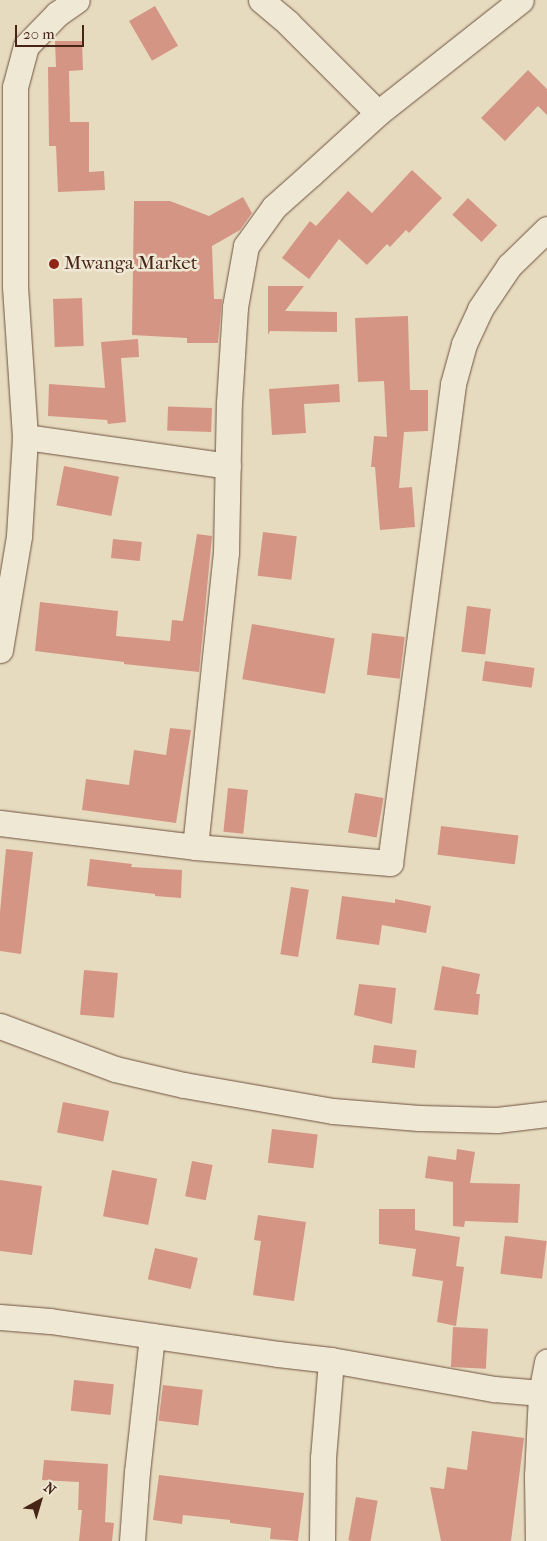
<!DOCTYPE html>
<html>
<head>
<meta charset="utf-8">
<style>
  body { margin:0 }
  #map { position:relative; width:547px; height:1541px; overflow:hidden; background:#e7dbbf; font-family:"IM FELL French Canon",serif }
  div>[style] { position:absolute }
  .building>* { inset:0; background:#d59585; transform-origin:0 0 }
  .roads { filter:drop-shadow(0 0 1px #6f5240) drop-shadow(0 0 1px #6f5240) }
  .minor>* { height:25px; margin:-12.5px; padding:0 12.5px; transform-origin:12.5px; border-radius:12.5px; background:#efe8d5 }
  .dots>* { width:14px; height:14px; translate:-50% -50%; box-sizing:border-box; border:2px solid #efe8d5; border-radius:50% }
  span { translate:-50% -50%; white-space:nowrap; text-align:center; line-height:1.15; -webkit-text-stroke:5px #efe8d5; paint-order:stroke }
  .poi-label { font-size:19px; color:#472416 }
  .left { translate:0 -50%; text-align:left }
  .north { position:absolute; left:15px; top:1476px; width:50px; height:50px; -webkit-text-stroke:4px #efe8d5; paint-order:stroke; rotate:39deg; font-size:14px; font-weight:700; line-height:20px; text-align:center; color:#472416 }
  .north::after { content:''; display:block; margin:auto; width:18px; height:22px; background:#472416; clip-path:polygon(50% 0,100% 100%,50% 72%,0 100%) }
  .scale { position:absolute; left:15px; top:25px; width:69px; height:22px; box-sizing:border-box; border:2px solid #472416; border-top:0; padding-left:6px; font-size:15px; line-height:18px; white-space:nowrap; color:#472416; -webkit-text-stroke:4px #efe8d5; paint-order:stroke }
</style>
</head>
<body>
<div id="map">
  <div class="building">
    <div style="left:155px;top:6px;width:46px;height:30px;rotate:60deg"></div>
    <div style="clip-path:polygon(55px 41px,82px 41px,83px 70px,69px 71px,70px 122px,89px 122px,89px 172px,104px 171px,105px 190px,58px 192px,56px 146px,49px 146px,48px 67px,56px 67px)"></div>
    <div style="clip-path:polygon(528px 70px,547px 89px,547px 115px,538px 106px,505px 141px,481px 118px)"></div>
    <div style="clip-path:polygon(412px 170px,442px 198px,409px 233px,406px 230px,390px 247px,387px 244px,367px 265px,339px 239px,309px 279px,282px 258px,310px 221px,316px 226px,348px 191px,372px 213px)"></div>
    <div style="clip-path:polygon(243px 197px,252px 213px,240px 230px,212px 246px,214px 299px,222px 299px,218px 343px,187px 343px,187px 338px,132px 335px,134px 201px,170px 201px,209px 216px)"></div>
    <div style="left:468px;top:198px;width:40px;height:23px;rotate:43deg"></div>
    <div style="clip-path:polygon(268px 286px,304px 286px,285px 311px,337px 312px,337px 332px,270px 331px,268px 335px)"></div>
    <div style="left:82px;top:298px;width:48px;height:29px;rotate:88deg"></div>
    <div style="clip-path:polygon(408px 316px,410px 390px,428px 390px,428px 431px,404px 432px,399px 488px,412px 487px,415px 527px,380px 530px,375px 467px,371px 467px,374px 436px,387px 437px,384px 381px,358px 382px,355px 318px)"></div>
    <div style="clip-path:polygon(138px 339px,139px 357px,121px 358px,126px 422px,108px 424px,107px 420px,48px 416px,49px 384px,105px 388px,101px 342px)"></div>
    <div style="clip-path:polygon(339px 384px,340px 402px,304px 404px,306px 433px,272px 435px,269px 389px)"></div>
    <div style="left:212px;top:408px;width:24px;height:44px;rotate:92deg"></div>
    <div style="left:64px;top:466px;width:56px;height:40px;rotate:11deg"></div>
    <div style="left:263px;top:532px;width:34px;height:44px;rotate:7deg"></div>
    <div style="clip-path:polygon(197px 534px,212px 536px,199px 672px,124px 664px,124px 662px,35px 651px,40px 602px,118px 611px,116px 636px,170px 641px,172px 620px,183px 621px)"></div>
    <div style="left:113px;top:539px;width:29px;height:19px;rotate:6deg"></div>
    <div style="left:467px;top:606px;width:24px;height:46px;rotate:7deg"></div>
    <div style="left:252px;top:624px;width:84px;height:56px;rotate:10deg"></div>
    <div style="left:372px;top:633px;width:33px;height:42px;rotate:7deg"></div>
    <div style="left:485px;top:661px;width:50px;height:20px;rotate:8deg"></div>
    <div style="clip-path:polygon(170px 728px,191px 730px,176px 823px,82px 810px,86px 779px,129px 785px,134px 750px,166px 755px)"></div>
    <div style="left:228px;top:788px;width:20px;height:44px;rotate:6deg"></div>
    <div style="left:355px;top:793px;width:29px;height:40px;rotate:10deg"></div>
    <div style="left:441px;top:826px;width:78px;height:29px;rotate:7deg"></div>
    <div style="clip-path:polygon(6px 849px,33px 852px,21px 954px,0 951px,0 912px)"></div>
    <div style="clip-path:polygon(90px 859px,132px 864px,131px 867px,182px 870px,181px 898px,155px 896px,155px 894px,87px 886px)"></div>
    <div style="left:291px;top:887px;width:18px;height:68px;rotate:9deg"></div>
    <div style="clip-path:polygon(342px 896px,395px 903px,395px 899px,431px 906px,426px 933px,382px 925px,379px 945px,336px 939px)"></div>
    <div style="clip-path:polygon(442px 966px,480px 974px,476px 994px,480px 994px,478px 1015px,434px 1010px)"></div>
    <div style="left:84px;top:970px;width:34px;height:45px;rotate:5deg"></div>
    <div style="clip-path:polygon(359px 984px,396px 988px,392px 1024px,354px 1015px)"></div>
    <div style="left:374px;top:1045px;width:43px;height:18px;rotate:7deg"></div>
    <div style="left:63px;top:1102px;width:47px;height:31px;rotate:11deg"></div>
    <div style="left:272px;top:1129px;width:46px;height:34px;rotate:7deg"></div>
    <div style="clip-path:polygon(457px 1149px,475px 1152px,470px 1183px,520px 1184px,518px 1223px,465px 1221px,464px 1227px,453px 1226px,453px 1182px,425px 1178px,428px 1156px,456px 1160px)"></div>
    <div style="left:192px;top:1161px;width:21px;height:36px;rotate:11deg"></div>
    <div style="left:112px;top:1170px;width:46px;height:47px;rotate:11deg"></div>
    <div style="clip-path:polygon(0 1180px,42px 1186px,32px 1255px,0 1251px)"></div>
    <div style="clip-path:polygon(379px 1209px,415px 1209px,415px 1230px,460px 1237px,456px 1266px,464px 1267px,456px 1326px,437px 1322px,443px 1281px,412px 1276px,416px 1249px,379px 1244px)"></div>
    <div style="clip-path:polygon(258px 1215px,306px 1222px,294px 1301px,253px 1295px,261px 1241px,254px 1240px)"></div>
    <div style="left:505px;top:1236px;width:42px;height:38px;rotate:7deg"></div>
    <div style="left:155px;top:1248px;width:44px;height:32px;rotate:13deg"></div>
    <div style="left:453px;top:1327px;width:35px;height:40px;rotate:3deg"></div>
    <div style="left:74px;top:1380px;width:40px;height:31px;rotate:6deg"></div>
    <div style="left:163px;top:1385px;width:40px;height:36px;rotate:7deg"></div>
    <div style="clip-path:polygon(472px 1431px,524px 1438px,511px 1541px,441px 1541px,430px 1487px,444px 1489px,447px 1467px,467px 1470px)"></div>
    <div style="clip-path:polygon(44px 1460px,108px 1464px,105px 1522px,114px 1523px,112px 1541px,79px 1541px,82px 1510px,78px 1510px,79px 1482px,42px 1480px)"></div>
    <div style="clip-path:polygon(159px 1475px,304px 1493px,298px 1541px,270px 1539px,271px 1528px,230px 1523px,230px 1520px,183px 1515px,182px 1524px,153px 1520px)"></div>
    <div style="left:356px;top:1497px;width:22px;height:44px;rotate:10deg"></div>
  </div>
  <div class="roads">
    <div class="minor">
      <div style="left:261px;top:0;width:35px;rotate:40deg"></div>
      <div style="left:288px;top:23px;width:127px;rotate:45deg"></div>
      <div style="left:25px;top:437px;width:205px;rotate:8.1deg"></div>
      <div style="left:0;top:650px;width:116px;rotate:-80.5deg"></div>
      <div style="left:19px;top:536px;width:99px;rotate:-86.5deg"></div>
      <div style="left:25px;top:437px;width:151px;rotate:-93.8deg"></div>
      <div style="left:15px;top:286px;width:199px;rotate:-90deg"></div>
      <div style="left:15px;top:87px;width:42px;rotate:-75deg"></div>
      <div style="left:26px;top:46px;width:45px;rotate:-45.9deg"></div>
      <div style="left:57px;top:14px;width:24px;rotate:-35deg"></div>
      <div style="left:0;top:823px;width:196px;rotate:7deg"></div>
      <div style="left:195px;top:847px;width:196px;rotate:4.7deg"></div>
      <div style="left:390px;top:863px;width:483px;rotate:-82.5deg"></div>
      <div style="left:453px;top:384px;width:41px;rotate:-74.6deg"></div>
      <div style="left:464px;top:344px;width:38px;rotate:-65deg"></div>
      <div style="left:480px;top:309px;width:52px;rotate:-56deg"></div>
      <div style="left:509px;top:266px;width:53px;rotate:-44.2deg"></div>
      <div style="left:195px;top:847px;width:296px;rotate:-84deg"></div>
      <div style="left:226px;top:553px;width:150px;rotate:-88.9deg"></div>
      <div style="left:229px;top:403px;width:96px;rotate:-86.4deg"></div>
      <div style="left:235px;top:307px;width:62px;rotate:-79.8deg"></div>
      <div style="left:246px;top:246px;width:48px;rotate:-54.3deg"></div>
      <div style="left:274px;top:207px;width:50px;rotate:-41.7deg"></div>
      <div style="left:311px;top:174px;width:91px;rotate:-42.3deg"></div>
      <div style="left:378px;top:113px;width:182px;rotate:-38.3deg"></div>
      <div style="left:0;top:1026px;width:123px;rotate:20.5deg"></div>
      <div style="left:115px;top:1069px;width:71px;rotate:13.1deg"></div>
      <div style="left:184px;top:1085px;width:151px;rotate:9.9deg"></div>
      <div style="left:333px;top:1111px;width:86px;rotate:4.7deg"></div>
      <div style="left:419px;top:1118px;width:78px;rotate:1.5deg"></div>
      <div style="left:497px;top:1120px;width:50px;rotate:-6.8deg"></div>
      <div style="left:0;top:1317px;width:50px;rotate:4.6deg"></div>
      <div style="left:50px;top:1321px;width:230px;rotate:8.2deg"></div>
      <div style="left:278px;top:1354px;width:53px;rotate:6.5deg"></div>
      <div style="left:331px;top:1360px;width:166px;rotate:10.1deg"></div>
      <div style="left:494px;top:1389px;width:47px;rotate:4.9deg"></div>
      <div style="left:132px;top:1541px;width:69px;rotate:-85.9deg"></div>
      <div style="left:137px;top:1472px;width:137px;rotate:-83.7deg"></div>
      <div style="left:322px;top:1541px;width:83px;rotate:-89.3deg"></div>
      <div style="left:323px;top:1458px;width:98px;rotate:-85.3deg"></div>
      <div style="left:538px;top:1541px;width:65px;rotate:-90.9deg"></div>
      <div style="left:537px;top:1476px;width:83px;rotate:-87.2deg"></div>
      <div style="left:541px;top:1393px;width:32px;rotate:-79deg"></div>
    </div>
  </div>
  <div class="dots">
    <div style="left:54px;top:264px;background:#8f2418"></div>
  </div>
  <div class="poi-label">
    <span class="left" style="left:64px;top:264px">Mwanga Market</span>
  </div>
  <div class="north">N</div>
  <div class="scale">20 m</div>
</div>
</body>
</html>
